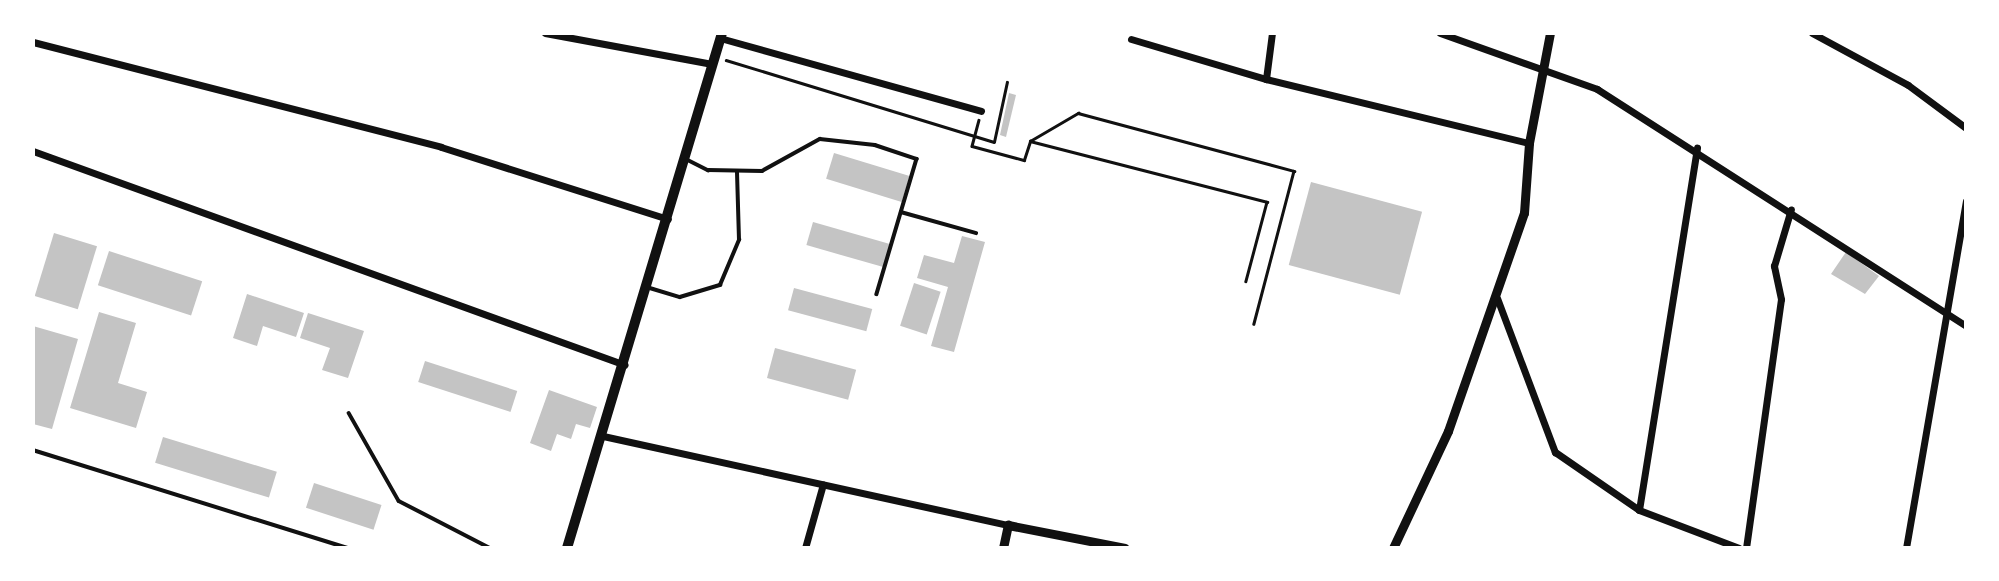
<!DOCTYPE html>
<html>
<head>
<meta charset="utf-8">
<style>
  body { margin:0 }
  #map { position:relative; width:1999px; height:581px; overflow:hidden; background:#fff; font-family:"Asap Condensed",sans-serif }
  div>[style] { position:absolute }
  .building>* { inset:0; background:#c4c4c4; transform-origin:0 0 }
  .path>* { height:2.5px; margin:-1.25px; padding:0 1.25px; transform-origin:1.25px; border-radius:1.25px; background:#111 }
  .service>* { height:3.5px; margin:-1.75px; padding:0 1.75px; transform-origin:1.75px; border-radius:1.75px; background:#111 }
  .minor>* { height:7px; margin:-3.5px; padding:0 3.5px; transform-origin:3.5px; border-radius:3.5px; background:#111 }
  .tertiary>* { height:9px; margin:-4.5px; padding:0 4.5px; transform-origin:4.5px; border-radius:4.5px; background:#111 }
  .primary>* { height:10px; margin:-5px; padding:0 5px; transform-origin:5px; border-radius:5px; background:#111 }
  span { translate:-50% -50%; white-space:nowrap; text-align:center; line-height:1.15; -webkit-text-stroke:7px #fff; paint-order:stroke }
  .frame { position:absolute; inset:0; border:35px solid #fff; pointer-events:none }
</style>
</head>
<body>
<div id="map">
  <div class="building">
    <div style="clip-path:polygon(1009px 93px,1016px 95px,1006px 137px,1000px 135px)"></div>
    <div style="left:834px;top:153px;width:79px;height:27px;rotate:17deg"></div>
    <div style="left:1311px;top:182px;width:115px;height:86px;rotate:15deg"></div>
    <div style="left:813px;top:222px;width:80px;height:24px;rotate:16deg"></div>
    <div style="left:54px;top:233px;width:45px;height:66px;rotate:17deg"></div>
    <div style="clip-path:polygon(962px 236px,985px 242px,954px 352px,931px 346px,948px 287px,917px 278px,924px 255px,954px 263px)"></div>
    <div style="left:109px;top:251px;width:98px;height:36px;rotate:18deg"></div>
    <div style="clip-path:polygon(1846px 252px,1879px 276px,1865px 294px,1831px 274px)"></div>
    <div style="left:914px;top:283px;width:28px;height:45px;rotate:18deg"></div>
    <div style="left:794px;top:288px;width:81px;height:23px;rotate:15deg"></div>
    <div style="clip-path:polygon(247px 294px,304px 313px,296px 337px,263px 326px,257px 346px,233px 338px)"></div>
    <div style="clip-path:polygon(99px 312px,136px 323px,118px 383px,147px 392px,136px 428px,70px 408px)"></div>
    <div style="clip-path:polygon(308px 313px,364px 331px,348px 378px,322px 370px,330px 348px,300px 338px)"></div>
    <div style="clip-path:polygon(33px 326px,78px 339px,52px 429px,33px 424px)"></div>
    <div style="left:775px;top:348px;width:84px;height:31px;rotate:15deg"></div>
    <div style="left:425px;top:361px;width:97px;height:22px;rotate:18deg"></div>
    <div style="clip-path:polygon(549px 390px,597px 407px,590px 428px,576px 424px,571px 439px,557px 434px,551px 451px,530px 443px)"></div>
    <div style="left:163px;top:437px;width:119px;height:27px;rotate:17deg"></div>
    <div style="left:314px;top:483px;width:71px;height:26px;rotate:18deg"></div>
  </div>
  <div class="path">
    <div style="left:726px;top:60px;width:280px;rotate:17deg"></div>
    <div style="left:994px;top:142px;width:61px;rotate:-77.8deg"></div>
    <div style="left:979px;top:120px;width:27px;rotate:105deg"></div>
    <div style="left:972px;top:146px;width:54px;rotate:15.1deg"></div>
    <div style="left:1024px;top:160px;width:20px;rotate:-72deg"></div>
    <div style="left:1030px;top:141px;width:245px;rotate:14.4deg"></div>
    <div style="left:1267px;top:202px;width:82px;rotate:104.9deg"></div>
    <div style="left:1030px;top:141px;width:56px;rotate:-30.3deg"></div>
    <div style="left:1078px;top:113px;width:224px;rotate:15deg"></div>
    <div style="left:1294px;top:171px;width:158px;rotate:104.7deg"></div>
  </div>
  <div class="service">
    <div style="left:686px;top:159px;width:25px;rotate:27deg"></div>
    <div style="left:708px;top:170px;width:54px;rotate:1.1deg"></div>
    <div style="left:762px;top:171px;width:66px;rotate:-28.9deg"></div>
    <div style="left:820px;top:139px;width:55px;rotate:6.2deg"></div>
    <div style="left:875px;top:145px;width:44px;rotate:18.4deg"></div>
    <div style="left:917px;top:159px;width:141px;rotate:106.5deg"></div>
    <div style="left:901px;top:212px;width:78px;rotate:15.6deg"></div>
    <div style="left:650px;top:288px;width:31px;rotate:17deg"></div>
    <div style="left:680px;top:297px;width:42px;rotate:-16.7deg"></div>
    <div style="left:720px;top:285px;width:49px;rotate:-67.1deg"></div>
    <div style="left:739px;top:240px;width:68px;rotate:-91.7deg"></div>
    <div style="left:349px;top:413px;width:101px;rotate:60.4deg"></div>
    <div style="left:399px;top:501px;width:102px;rotate:27.3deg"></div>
    <div style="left:33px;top:450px;width:330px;rotate:17.3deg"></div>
  </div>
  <div class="minor">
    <div style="left:545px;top:33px;width:170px;rotate:10.5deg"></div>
    <div style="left:1440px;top:33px;width:167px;rotate:19.6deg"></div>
    <div style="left:1597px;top:89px;width:439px;rotate:32.7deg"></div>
    <div style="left:1812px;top:33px;width:109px;rotate:28.4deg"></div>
    <div style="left:1908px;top:85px;width:72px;rotate:36.6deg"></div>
    <div style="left:720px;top:38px;width:271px;rotate:15.6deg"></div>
    <div style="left:1131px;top:39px;width:141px;rotate:16.5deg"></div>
    <div style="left:1266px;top:79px;width:271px;rotate:13.7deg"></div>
    <div style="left:33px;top:42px;width:421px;rotate:14.4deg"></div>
    <div style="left:441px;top:147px;width:238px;rotate:17.6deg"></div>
    <div style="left:1266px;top:79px;width:46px;rotate:-82.6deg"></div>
    <div style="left:33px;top:151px;width:629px;rotate:19.87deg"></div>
    <div style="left:1497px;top:298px;width:165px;rotate:69.4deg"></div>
    <div style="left:1555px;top:452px;width:102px;rotate:34.6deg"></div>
    <div style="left:1639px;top:510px;width:107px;rotate:20.8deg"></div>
    <div style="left:603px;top:436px;width:415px;rotate:12.4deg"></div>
    <div style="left:1639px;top:510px;width:367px;rotate:-80.9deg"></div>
    <div style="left:805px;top:548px;width:66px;rotate:-74.3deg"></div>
    <div style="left:1746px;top:548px;width:251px;rotate:-82deg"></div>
    <div style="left:1781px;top:299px;width:34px;rotate:-102deg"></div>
    <div style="left:1774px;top:266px;width:59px;rotate:-73.4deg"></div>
    <div style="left:1906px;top:548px;width:352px;rotate:-80.2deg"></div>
  </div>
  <div class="tertiary">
    <div style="left:1003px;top:548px;width:24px;rotate:-78deg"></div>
    <div style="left:1008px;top:525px;width:119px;rotate:11.1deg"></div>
    <div style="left:1393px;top:548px;width:129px;rotate:-64.8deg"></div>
    <div style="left:1448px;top:431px;width:231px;rotate:-70.8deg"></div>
    <div style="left:1524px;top:213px;width:70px;rotate:-85.9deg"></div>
    <div style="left:1529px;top:143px;width:112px;rotate:-79.2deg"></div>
  </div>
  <div class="primary">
    <div style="left:567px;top:548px;width:538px;rotate:-73.25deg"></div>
  </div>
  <div class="frame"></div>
</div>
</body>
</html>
